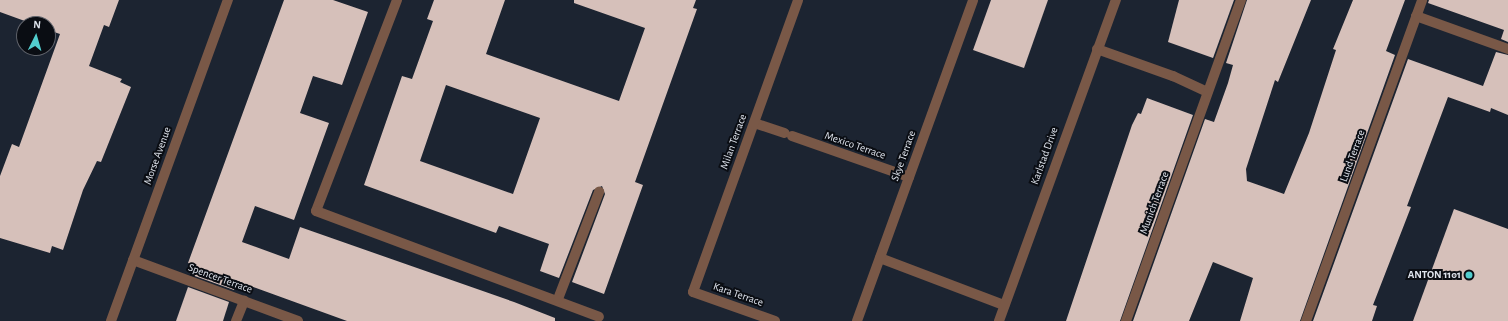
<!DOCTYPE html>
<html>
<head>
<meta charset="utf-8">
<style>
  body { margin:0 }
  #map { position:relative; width:1508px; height:321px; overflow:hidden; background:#1c2431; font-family:"Alegreya Sans",sans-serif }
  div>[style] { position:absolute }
  .building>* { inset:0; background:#d6c0ba }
  .service>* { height:10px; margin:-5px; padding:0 5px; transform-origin:5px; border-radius:5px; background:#795847 }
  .minor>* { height:10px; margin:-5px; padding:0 5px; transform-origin:5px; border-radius:5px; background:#795847 }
  .tertiary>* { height:10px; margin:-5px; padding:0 5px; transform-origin:5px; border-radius:5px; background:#795847 }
  .dots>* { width:11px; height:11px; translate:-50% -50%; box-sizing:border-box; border:2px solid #0a0d13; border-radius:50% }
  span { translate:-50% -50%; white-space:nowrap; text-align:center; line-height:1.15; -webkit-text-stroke:4px #0a0d13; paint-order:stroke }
  .street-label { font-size:11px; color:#e0e5ee }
  .poi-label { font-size:11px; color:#e0e5ee; font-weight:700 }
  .right { translate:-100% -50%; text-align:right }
  .north { position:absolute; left:16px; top:16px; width:40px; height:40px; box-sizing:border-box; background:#0a0d13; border:1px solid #60636b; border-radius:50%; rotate:5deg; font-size:11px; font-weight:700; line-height:16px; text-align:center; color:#e0e5ee }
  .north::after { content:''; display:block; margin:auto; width:14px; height:18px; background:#52cdce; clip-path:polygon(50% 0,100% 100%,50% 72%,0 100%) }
</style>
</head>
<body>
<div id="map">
  <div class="building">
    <div style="clip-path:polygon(0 0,119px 0,109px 27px,104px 25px,89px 66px,122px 79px,120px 82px,131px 87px,101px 162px,97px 161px,83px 190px,63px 250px,52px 246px,50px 253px,0 238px,0 176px,12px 144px,19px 147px,60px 34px,48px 30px,48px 24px,33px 24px,0 12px)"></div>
    <div style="clip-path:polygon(284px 0,333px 0,368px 12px,342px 85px,313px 76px,300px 113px,329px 123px,294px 220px,255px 206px,242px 242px,289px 259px,300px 227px,514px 302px,555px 318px,555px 321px,347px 321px,237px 281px,234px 290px,192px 275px,196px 266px,188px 263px)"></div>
    <div style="clip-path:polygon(evenodd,434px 0,505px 0,486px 54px,619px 101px,645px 28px,574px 3px,574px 0,696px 0,693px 8px,697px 9px,635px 182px,643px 185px,604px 294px,572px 282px,605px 194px,602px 186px,593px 190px,559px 278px,540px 271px,549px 244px,499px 226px,496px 233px,364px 185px,402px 76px,412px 79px,433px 21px,427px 19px,434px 0,446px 85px,540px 118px,513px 194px,420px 161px,446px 85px)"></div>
    <div style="clip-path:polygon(991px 0,1048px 0,1024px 68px,973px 50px)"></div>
    <div style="clip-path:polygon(1179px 0,1234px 0,1213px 58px,1168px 42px)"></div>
    <div style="clip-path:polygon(1247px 0,1311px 0,1278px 82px,1275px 80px,1246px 169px,1247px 181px,1284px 194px,1309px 133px,1336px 50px,1333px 49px,1353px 0,1405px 0,1386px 51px,1395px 55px,1300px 321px,1240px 321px,1253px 278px,1213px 262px,1189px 321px,1133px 321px,1205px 119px,1214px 122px,1228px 83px,1233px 65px,1226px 63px)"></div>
    <div style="clip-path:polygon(1429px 0,1508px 0,1508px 42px,1501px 39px,1504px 30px,1428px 3px)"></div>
    <div style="clip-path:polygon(1496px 52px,1508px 55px,1508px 115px,1491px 108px,1490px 112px,1448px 97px,1407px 206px,1411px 207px,1373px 305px,1377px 306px,1372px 321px,1313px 321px,1408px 59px,1483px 86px)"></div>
    <div style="clip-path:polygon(1147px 98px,1193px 115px,1120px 321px,1066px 321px,1132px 125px,1138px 113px,1141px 114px)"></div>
    <div style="clip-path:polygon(1454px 209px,1508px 229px,1508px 321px,1413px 321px)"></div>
    <div style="clip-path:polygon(188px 287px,229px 302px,223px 321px,176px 321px)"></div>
  </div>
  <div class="service">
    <div style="left:397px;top:0;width:226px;rotate:111deg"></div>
    <div style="left:316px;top:211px;width:302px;rotate:20.5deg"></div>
    <div style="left:1416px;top:16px;width:98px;rotate:19.7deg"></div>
    <div style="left:1097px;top:49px;width:81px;rotate:19.6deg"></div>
    <div style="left:1173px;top:76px;width:38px;rotate:25deg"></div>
    <div style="left:754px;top:123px;width:32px;rotate:18deg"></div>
    <div style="left:792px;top:136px;width:124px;rotate:19.3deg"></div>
    <div style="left:880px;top:258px;width:133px;rotate:20.8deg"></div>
    <div style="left:133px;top:260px;width:176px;rotate:20.3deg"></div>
    <div style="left:558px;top:299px;width:115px;rotate:-69deg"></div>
    <div style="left:236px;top:321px;width:22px;rotate:-68deg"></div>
    <div style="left:775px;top:321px;width:87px;rotate:-160.5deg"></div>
    <div style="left:693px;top:292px;width:310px;rotate:-70.2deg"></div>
    <div style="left:857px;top:321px;width:341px;rotate:-70.1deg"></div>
    <div style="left:1126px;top:321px;width:341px;rotate:-70.3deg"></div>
    <div style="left:1306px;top:321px;width:341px;rotate:-70.1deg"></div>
  </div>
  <div class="minor">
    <div style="left:999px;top:321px;width:342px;rotate:-70deg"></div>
  </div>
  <div class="tertiary">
    <div style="left:111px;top:321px;width:342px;rotate:-70deg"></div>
  </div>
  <div class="dots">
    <div style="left:1469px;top:275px;background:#52cdce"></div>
  </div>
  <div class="street-label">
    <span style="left:734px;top:142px;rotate:-70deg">Milan Terrace</span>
    <span style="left:855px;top:146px;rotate:19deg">Mexico Terrace</span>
    <span style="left:158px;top:156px;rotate:-70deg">Morse Avenue</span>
    <span style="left:904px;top:156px;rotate:-70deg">Skye Terrace</span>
    <span style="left:1045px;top:156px;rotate:-70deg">Karlstad Drive</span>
    <span style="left:1353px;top:156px;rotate:-70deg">Lund Terrace</span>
    <span style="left:1155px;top:203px;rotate:-70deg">Munich Terrace</span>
    <span style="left:220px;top:279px;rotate:20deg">Spencer Terrace</span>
    <span style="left:738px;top:295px;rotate:19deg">Kara Terrace</span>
  </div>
  <div class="poi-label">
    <span class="right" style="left:1461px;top:275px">ANTON 1101</span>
  </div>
  <div class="north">N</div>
</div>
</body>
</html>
